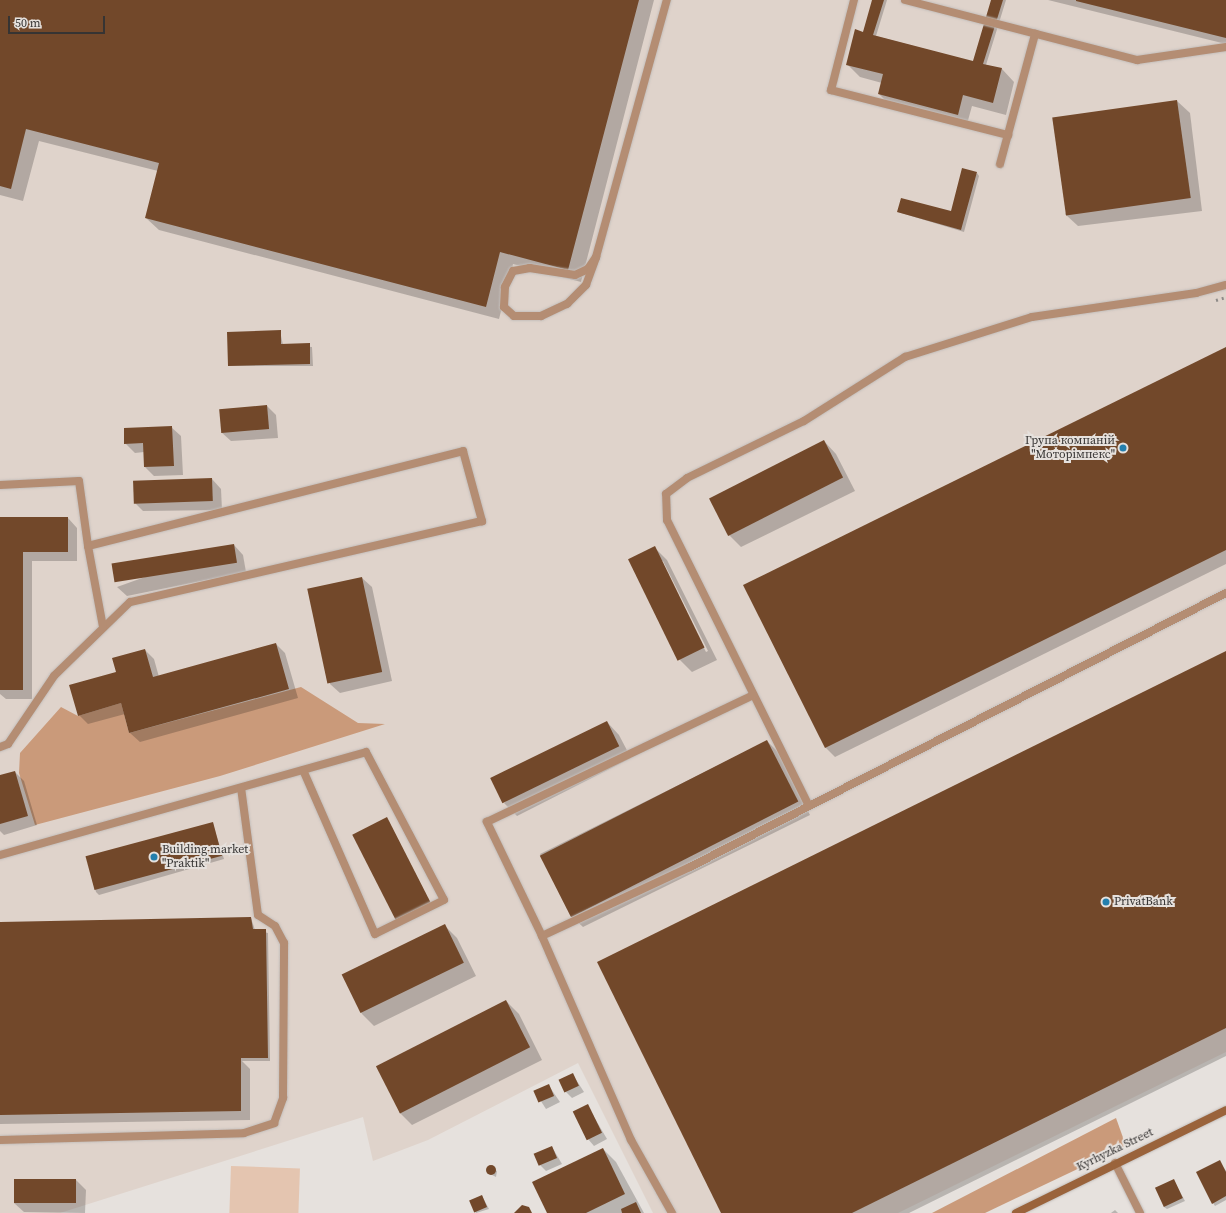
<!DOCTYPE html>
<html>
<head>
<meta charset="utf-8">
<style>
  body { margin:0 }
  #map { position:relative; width:1226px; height:1213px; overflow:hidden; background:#e6e1dd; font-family:"Source Serif 4",serif }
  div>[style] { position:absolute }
  .built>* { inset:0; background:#dfd3cb }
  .green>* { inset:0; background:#e4c5b0; transform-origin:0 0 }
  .forest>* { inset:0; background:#ca9a7a }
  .shadow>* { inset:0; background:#0003 }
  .building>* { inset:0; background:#72482a; transform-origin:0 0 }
  .round { border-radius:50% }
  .roads { filter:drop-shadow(0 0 1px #c3bebb) drop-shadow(0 0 1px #c3bebb) }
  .lane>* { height:8px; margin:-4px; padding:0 4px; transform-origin:4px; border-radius:4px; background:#b48d73 }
  .street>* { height:8px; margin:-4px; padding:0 4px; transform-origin:4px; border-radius:4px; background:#b48d73 }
  .secondary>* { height:8px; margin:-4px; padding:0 4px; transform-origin:4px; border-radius:4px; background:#9a633b }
  .rail>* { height:3px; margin-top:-1.5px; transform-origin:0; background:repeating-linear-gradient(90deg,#8d8a87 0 2px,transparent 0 6px) }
  .dots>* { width:11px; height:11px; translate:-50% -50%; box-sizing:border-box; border:2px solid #e6e1dd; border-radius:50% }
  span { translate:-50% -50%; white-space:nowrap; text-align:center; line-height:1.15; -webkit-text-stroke:4px #e6e1dd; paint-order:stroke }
  .poi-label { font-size:12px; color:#363433 }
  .right { translate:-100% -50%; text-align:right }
  .left { translate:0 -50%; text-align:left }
  .street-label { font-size:12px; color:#363433 }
  .scale { position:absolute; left:8px; top:16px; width:97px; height:18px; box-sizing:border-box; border:2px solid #363433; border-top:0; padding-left:5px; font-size:12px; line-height:14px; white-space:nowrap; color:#363433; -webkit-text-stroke:3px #e6e1dd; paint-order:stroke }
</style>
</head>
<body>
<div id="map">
  <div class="built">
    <div style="clip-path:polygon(0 0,1226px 0,1226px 1052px,898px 1213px,653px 1213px,578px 1063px,428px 1140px,373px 1161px,363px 1117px,60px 1213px,0 1213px)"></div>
  </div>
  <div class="green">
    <div style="left:231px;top:1166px;width:69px;height:47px;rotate:2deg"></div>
  </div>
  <div class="forest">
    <div style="clip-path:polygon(301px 687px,358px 723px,385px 724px,220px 776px,35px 825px,19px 773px,20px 753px,61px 707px,78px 716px,121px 703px,129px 733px)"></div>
    <div style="clip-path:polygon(1116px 1118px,1126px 1146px,985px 1213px,932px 1213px)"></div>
  </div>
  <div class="shadow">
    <div style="clip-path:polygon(0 0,654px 0,581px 282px,513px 264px,499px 319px,159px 230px,146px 218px,158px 171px,39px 141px,23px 201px,0 195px)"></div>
    <div style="clip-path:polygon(873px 0,887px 0,876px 36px,973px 62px,993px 0,1006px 0,986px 65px,1002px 69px,1014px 82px,1006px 115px,972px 106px,967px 124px,889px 104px,879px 94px,882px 83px,860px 77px,847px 64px,863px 33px)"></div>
    <div style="clip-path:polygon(1048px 0,1226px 0,1226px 44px)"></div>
    <div style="clip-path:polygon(1177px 101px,1190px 113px,1202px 211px,1078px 226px,1065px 214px)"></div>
    <div style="clip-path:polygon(977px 173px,979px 176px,964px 232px,898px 212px,951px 212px)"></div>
    <div style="clip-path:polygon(280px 331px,283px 345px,312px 347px,313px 366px,229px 366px)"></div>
    <div style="clip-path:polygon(1226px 348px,1226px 564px,835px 757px,826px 748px,745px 586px)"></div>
    <div style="clip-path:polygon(267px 406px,276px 415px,278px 438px,231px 441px,221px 432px)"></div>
    <div style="clip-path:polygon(171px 427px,181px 436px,183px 475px,154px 476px,145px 467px,144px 452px,135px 453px,125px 443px)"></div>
    <div style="clip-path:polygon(824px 441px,836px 454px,855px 491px,741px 547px,728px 534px)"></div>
    <div style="clip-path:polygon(212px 479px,221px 489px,222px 510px,143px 511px,134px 502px)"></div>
    <div style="clip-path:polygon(0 518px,68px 518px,77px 528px,77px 561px,32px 561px,32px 699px,6px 699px,0 694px)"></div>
    <div style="clip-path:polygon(234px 545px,243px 555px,246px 572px,127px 596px,117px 587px)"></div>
    <div style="clip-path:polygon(evenodd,654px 547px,667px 560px,717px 660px,692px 672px,680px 660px,630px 560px,654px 547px,661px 561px,663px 561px,708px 651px,706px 652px,661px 561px)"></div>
    <div style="clip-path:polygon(362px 578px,372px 587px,392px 681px,340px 693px,330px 684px,308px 590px)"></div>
    <div style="clip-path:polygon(276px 644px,285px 653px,298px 698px,140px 742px,130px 733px,125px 714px,88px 724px,79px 715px,145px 650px,154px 659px,159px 677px)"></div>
    <div style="clip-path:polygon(1226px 652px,1226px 1056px,909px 1213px,722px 1213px)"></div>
    <div style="clip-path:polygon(607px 722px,619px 735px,631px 758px,517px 816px,504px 803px)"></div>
    <div style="clip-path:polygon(767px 741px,780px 754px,810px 815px,583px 927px,570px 915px,540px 854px)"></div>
    <div style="clip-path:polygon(15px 772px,24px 781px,37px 825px,4px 835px,0 831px,0 776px)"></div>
    <div style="clip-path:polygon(387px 818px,432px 906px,398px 923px)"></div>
    <div style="clip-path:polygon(212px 823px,224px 859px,99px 895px,96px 892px,87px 859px)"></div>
    <div style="clip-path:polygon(251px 918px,255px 930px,268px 933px,270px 1061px,242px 1061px,250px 1069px,250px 1120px,0 1124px,0 923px)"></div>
    <div style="clip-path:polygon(445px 926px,457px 938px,476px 976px,374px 1026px,362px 1014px,343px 976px)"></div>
    <div style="clip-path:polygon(506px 1001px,519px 1014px,542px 1060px,412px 1125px,399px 1112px)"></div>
    <div style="clip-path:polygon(573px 1075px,584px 1092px,572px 1098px,566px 1092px)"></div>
    <div style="clip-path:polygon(549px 1086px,560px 1102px,546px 1109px,535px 1092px)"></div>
    <div style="clip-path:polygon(587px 1105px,607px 1139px,594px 1146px,588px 1139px)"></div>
    <div style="clip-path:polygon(552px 1147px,562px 1164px,546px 1171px,540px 1165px)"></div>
    <div style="clip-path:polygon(603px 1149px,616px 1162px,644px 1213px,548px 1213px)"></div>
    <div style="clip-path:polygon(1219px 1161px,1226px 1171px,1226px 1200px,1215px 1206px,1213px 1203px)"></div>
    <div style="clip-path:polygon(489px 1167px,497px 1171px,496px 1177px,488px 1173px)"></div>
    <div style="clip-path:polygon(14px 1180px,76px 1180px,86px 1190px,85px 1213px,24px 1212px,14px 1203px)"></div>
    <div style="clip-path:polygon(1174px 1181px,1185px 1201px,1167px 1209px,1164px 1207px)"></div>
    <div style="clip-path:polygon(482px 1196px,489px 1209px,476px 1213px,475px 1211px)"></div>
    <div style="clip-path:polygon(1115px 1210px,1118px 1213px,1111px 1213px)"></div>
  </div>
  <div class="building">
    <div style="clip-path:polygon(0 0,639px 0,568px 270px,500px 252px,486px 307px,145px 218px,159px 163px,26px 129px,11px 189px,0 186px)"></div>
    <div style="clip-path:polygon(872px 0,884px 0,873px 35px,973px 61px,991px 0,1003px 0,983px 64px,1002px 68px,993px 103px,963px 95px,958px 115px,878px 94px,883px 74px,846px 65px,855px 29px,863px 32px)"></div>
    <div style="clip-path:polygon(1076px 0,1226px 0,1226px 38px,1076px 1px)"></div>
    <div style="left:1177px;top:100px;width:99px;height:126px;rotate:82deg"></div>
    <div style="clip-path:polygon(962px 168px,977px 172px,961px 230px,897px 212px,901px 198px,951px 211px)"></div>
    <div style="clip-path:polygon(281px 330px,281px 344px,310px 343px,310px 364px,228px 366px,227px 332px)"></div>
    <div style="clip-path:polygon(1226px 347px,1226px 550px,825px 748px,743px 585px)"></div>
    <div style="left:267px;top:405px;width:24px;height:48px;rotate:85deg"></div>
    <div style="clip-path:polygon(172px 426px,174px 466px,144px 467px,143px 443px,124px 444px,124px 428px)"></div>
    <div style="left:824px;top:440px;width:42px;height:129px;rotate:63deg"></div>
    <div style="left:212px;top:478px;width:23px;height:79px;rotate:88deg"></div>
    <div style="clip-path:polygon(0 517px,68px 517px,68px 552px,23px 552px,23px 690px,0 690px)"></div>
    <div style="left:234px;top:544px;width:19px;height:124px;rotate:81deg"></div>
    <div style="left:655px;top:546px;width:113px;height:30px;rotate:64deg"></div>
    <div style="left:362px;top:577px;width:97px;height:56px;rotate:78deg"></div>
    <div style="clip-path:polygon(276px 643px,289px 689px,129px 733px,121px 703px,78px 716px,69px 685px,116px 672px,112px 658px,145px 649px,153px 677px)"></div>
    <div style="clip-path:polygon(1226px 651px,1226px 1028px,852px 1213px,721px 1213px,597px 962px)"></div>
    <div style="left:607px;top:721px;width:28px;height:130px;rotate:64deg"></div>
    <div style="left:767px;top:740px;width:69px;height:255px;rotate:63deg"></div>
    <div style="clip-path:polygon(15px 771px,28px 816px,0 824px,0 775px)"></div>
    <div style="left:387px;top:817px;width:96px;height:39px;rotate:63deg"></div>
    <div style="left:213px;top:822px;width:35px;height:132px;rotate:75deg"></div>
    <div style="clip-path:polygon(251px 917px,253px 929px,266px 929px,268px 1058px,241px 1058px,241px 1111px,0 1115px,0 922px)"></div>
    <div style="left:445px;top:924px;width:43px;height:115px;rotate:64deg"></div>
    <div style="left:506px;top:1000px;width:53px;height:146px;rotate:63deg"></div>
    <div style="left:573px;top:1073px;width:14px;height:16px;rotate:65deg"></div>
    <div style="left:549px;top:1084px;width:13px;height:17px;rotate:67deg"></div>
    <div style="left:588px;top:1104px;width:32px;height:17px;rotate:64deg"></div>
    <div style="left:552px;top:1146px;width:13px;height:20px;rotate:67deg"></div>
    <div style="clip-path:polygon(603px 1148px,625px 1194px,586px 1213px,547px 1213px,532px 1182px)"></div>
    <div style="clip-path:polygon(1220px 1160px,1226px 1172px,1226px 1196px,1212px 1204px,1196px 1172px)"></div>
    <div class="round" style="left:486px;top:1165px;width:10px;height:10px"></div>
    <div style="left:14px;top:1179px;width:62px;height:24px"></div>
    <div style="left:1174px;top:1179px;width:21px;height:21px;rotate:65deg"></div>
    <div style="left:482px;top:1195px;width:13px;height:14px;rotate:67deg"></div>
    <div style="clip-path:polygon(636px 1202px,641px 1213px,622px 1213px,621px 1209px)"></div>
    <div style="clip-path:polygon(522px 1205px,529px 1207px,532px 1213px,514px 1213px)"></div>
  </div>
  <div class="roads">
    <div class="lane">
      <div style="left:854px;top:0;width:93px;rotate:104.3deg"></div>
      <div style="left:831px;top:90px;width:183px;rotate:14.3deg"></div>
      <div style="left:905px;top:0;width:240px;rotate:14.5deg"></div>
      <div style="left:1137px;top:60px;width:90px;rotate:-8.3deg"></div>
      <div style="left:1000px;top:164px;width:135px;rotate:-74.9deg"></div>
      <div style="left:596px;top:257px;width:14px;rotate:124deg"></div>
      <div style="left:588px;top:269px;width:14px;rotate:155deg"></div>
      <div style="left:575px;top:275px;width:46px;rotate:-171.2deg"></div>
      <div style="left:530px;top:268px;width:17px;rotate:170deg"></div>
      <div style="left:513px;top:271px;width:18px;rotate:117deg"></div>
      <div style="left:505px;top:287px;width:20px;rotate:93deg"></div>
      <div style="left:504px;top:307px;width:13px;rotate:42deg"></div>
      <div style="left:514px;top:316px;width:27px"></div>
      <div style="left:541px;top:316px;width:29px;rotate:-25deg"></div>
      <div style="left:567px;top:304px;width:27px;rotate:-45deg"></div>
      <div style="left:586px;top:285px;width:30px;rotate:-70deg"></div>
      <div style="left:596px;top:257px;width:267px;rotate:-74.6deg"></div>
      <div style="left:0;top:485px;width:79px;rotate:-2.9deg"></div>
      <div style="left:79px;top:481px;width:66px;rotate:82.1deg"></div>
      <div style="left:88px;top:546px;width:387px;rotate:-14.2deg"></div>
      <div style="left:463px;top:451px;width:73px;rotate:74.8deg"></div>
      <div style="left:482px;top:521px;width:361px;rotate:167deg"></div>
      <div style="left:130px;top:602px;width:106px;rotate:135.8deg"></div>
      <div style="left:54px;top:676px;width:82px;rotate:124.1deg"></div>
      <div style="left:8px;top:744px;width:9px;rotate:159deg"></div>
      <div style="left:88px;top:546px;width:82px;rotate:79.5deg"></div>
      <div style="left:809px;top:806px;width:319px;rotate:-116.4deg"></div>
      <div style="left:667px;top:520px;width:26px;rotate:-92deg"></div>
      <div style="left:666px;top:494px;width:26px;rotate:-37deg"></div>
      <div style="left:687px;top:478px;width:130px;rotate:-26deg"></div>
      <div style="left:804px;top:421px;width:120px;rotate:-32.4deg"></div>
      <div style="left:905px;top:357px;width:133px;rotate:-17.5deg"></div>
      <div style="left:1032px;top:317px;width:166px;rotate:-8.3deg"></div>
      <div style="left:1196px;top:293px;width:31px;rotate:-15deg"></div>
      <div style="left:0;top:855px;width:380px;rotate:-15.7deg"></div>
      <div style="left:366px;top:752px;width:167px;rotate:62.2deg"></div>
      <div style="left:444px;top:900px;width:77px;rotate:153.8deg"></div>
      <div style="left:375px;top:934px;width:179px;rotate:-113.7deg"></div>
      <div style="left:542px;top:936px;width:163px;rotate:-25deg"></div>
      <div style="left:690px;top:867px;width:602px;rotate:-27.08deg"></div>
      <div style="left:0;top:1140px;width:244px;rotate:-1.6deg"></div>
      <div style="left:244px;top:1133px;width:32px;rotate:-18deg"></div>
      <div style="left:274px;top:1123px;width:27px;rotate:-70deg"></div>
      <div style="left:283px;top:1098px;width:155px;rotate:-89.6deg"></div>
      <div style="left:284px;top:943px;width:19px;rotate:-118deg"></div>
      <div style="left:275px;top:926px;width:20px;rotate:-147deg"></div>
      <div style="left:258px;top:915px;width:128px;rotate:-97.6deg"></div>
      <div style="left:672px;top:1213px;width:84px;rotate:-119.3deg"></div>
      <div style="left:631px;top:1140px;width:223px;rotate:-113.6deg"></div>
      <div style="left:542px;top:936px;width:127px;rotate:-115.8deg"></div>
      <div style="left:487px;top:822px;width:295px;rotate:-25.5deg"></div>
    </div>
    <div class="street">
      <div style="left:1115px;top:1163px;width:56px;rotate:63.4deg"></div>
    </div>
    <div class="secondary">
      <div style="left:1016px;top:1213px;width:234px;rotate:-26.1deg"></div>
    </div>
  </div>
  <div class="rail">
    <div style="left:1216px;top:300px;width:10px;rotate:-17deg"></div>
  </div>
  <div class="dots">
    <div style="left:1123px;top:448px;background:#247fad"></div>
    <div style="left:154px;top:857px;background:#247fad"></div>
    <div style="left:1106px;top:902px;background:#247fad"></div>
  </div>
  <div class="poi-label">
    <span class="right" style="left:1115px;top:448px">Група компаній<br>"Моторімпекс"</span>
    <span class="left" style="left:162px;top:857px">Building market<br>"Praktik"</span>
    <span class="left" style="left:1114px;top:902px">PrivatBank</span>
  </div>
  <div class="street-label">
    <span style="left:1115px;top:1150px;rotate:-26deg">Kyrhyzka Street</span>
  </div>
  <div class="scale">50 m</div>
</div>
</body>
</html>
